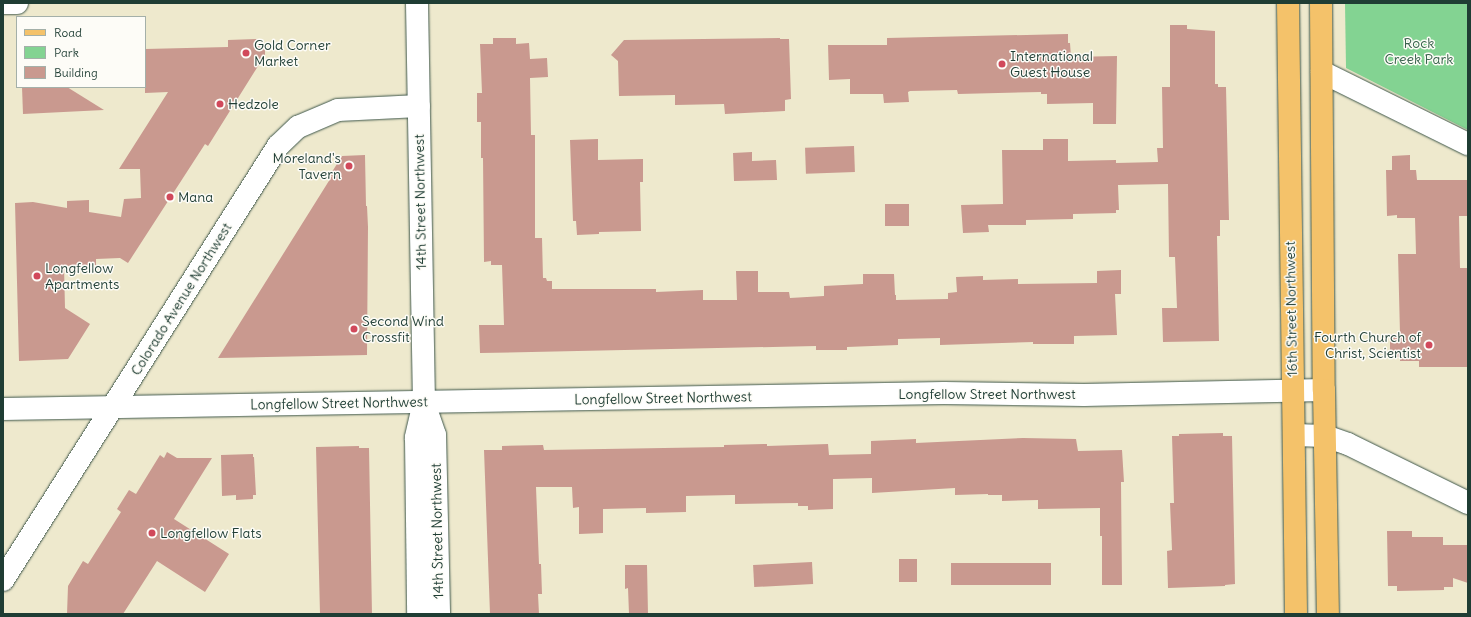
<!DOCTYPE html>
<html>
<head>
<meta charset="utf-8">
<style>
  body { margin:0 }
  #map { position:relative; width:1471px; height:617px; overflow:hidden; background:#eee9cd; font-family:Delius,sans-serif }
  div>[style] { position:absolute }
  .green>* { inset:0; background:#83d392 }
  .building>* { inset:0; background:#c9998f; transform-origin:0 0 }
  .roads { filter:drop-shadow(0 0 1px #3e574b) drop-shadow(0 0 1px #3e574b) }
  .minor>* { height:22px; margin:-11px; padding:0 11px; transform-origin:11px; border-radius:11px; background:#fff }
  .tertiary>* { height:22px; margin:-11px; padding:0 11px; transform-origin:11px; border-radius:11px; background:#fff }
  .primary>* { height:22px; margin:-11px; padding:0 11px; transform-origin:11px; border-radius:11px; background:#f4c26a }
  .dots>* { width:11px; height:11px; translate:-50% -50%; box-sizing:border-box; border:2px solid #fdfcf7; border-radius:50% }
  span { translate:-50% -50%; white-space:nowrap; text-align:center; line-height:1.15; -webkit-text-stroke:3px #fdfcf7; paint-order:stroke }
  .park-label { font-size:14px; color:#38624c }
  .poi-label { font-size:14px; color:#1f3d34 }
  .left { translate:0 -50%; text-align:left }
  .right { translate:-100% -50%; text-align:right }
  .street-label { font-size:14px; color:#1f3d34 }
  .frame { position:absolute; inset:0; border:4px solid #1f3d34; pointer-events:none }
  .legend { position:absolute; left:16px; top:16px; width:130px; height:72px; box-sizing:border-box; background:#fdfcf7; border:1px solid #a4b0a9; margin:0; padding:5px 7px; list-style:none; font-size:12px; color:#1f3d34 }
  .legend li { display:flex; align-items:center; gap:8px; height:20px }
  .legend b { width:20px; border:1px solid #a4b0a9 }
</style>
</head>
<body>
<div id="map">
  <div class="green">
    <div style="clip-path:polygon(1345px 3px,1468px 3px,1468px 130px,1346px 68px)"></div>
  </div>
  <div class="building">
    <div style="clip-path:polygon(1170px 25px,1187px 25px,1187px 29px,1215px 31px,1215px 84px,1218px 84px,1218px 87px,1226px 87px,1229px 220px,1220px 220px,1220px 236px,1217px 236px,1219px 341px,1163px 342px,1162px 308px,1177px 308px,1175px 257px,1169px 257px,1168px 184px,1118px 185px,1119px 210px,1116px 210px,1116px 213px,1073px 214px,1073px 219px,1026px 220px,1026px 225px,988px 225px,989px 232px,963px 233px,961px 205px,1003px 204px,1002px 150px,1043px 150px,1043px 139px,1068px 139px,1068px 161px,1116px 160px,1116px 163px,1158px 162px,1157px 148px,1163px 148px,1162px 87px,1170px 87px)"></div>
    <div style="clip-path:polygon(1068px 34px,1068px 43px,1070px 43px,1071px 57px,1117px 56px,1116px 124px,1093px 124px,1093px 103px,1047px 104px,1047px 94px,1041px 94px,1041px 92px,958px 94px,957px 90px,910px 91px,908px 92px,909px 102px,884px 103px,883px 94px,850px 94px,850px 79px,829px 80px,828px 45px,887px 45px,887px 38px)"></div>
    <div style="clip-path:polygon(493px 38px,516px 38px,516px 44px,529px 43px,530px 59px,547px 58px,548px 77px,530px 78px,531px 135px,535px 135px,535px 238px,542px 238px,543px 278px,546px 278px,547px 281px,552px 281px,552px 289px,656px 289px,656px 292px,703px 290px,703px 300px,737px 300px,736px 271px,758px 271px,758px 292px,789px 292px,790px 298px,824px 296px,824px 286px,863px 284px,863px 274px,894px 274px,895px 295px,896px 295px,896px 300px,948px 299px,948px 293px,957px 292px,956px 277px,983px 276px,983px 280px,1018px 279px,1018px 284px,1097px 283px,1097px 271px,1121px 270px,1121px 294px,1115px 294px,1117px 335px,1074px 336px,1074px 344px,1033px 344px,1033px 342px,940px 345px,940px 338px,898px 339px,898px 345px,847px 347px,847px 350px,816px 350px,816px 346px,480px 353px,479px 325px,504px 325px,502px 265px,491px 265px,491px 261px,484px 262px,483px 158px,481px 158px,481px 122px,477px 122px,477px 93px,482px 93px,480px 44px,493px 44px)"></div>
    <div style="clip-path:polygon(780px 38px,780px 39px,789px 39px,791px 99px,785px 100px,785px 111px,725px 114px,724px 104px,675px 105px,675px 95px,619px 96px,618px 61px,611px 55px,624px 40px)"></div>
    <div style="clip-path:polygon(256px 39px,265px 47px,265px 55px,208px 146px,205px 144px,128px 263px,120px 258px,96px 259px,96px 265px,64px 266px,65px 308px,90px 324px,68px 359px,19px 361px,15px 203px,33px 202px,67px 208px,67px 201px,89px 200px,89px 212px,121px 217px,124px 199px,141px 198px,140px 169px,119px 169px,168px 92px,145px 93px,145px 49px,228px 47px,228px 40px)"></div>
    <div style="clip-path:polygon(22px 87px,67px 87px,104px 110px,23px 114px)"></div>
    <div style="clip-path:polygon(598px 139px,598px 160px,643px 159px,643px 182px,640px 182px,641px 231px,599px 232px,599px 234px,577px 235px,576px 221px,573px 221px,570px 140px)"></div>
    <div style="left:854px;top:146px;width:26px;height:49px;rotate:88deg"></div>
    <div style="clip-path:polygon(752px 152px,752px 161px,776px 160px,777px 180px,734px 181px,733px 153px)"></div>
    <div style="clip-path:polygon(365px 155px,366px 206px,367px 206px,368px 227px,367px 355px,218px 358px,332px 176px,330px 175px,342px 156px)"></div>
    <div style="clip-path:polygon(1410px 155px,1410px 170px,1416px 170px,1417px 180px,1468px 180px,1468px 216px,1459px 216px,1460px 268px,1468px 268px,1468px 367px,1419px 367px,1419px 361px,1400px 361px,1400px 357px,1390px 357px,1390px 334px,1400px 334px,1398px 254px,1416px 254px,1415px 218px,1397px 218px,1397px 215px,1387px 216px,1386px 170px,1392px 170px,1392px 156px)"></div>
    <div style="left:885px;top:204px;width:24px;height:22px"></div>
    <div style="clip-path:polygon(1223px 433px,1223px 436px,1232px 436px,1235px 584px,1225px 585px,1225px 586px,1168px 588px,1167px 551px,1172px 550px,1170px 503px,1174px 503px,1172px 436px,1179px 436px,1179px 434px)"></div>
    <div style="clip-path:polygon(1023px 438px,1076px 439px,1078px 451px,1122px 450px,1124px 482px,1121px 482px,1122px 585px,1102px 585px,1102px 536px,1100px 536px,1100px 508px,1038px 509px,1038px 500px,1002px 501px,1002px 495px,988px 495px,988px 494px,955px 495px,955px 488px,872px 493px,872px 478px,833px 479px,833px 509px,808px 510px,808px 506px,798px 506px,798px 503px,735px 504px,735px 495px,732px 495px,686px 496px,686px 512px,646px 513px,646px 508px,603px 509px,603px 533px,579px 534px,579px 507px,573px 508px,572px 487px,536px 487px,539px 564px,541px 564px,542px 594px,538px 594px,539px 614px,490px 614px,484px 450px,502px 450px,502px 446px,543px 445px,544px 450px,724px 447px,724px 445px,767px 444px,767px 446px,828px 444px,829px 455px,871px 454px,871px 441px,916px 439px,916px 443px)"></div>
    <div style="clip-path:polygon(359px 446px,359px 448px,369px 448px,372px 614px,320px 614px,316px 447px)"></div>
    <div style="clip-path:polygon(167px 452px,177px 458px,212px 458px,174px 519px,229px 554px,205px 592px,157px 561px,123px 614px,67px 614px,68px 586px,83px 561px,88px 564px,121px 512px,117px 509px,129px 490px,136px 494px,160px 455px,164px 458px)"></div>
    <div style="clip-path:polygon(253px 454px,253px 457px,254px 457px,256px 495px,253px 495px,253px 499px,236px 500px,236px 495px,222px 496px,221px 455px)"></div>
    <div style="clip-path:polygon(1387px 531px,1412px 531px,1412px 537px,1443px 537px,1443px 545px,1468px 545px,1468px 583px,1453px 578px,1453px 587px,1444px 587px,1444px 590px,1397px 591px,1397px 586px,1388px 586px)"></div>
    <div style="left:899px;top:559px;width:18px;height:23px"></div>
    <div style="left:812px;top:562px;width:22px;height:59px;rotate:87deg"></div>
    <div style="left:1051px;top:563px;width:22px;height:100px;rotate:90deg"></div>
    <div style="clip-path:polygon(625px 565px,647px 565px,648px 614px,629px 614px,628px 588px,625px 589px)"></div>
  </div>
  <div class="roads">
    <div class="minor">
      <div style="left:1322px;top:72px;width:163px;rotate:26.3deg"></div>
      <div style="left:3px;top:409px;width:941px;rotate:-0.97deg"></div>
      <div style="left:944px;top:393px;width:140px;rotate:0.8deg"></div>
      <div style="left:1084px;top:395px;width:240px;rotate:-1.2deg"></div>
      <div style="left:1294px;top:435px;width:31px;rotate:2deg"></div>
      <div style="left:1325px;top:436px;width:24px;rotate:19deg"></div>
      <div style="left:1348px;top:444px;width:134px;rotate:26.2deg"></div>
    </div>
    <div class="tertiary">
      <div style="left:3px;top:3px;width:14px"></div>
      <div style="left:417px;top:3px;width:399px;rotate:89deg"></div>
      <div style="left:424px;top:402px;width:37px;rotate:103deg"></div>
      <div style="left:416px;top:438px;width:176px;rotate:89.3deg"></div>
      <div style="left:424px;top:403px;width:34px;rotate:71deg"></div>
      <div style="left:435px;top:435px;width:179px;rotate:88.7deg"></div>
      <div style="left:3px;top:580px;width:514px;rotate:-57.64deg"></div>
      <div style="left:278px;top:146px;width:28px;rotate:-44deg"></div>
      <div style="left:298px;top:127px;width:43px;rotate:-23deg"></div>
      <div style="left:338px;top:110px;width:81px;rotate:-2.8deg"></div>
    </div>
    <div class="primary">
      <div style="left:1288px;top:3px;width:611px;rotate:89.25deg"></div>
      <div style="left:1321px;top:3px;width:387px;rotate:89.6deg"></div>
      <div style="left:1324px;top:390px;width:224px;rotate:89deg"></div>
    </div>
  </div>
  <div class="dots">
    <div style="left:246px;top:53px;background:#d1495b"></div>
    <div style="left:1002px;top:64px;background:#d1495b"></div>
    <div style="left:220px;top:104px;background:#d1495b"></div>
    <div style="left:349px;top:166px;background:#d1495b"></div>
    <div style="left:170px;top:197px;background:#d1495b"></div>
    <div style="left:37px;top:276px;background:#d1495b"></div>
    <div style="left:354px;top:329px;background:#d1495b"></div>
    <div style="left:1429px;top:345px;background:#d1495b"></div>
    <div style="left:152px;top:533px;background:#d1495b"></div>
  </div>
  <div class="park-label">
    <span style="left:1419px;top:51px">Rock<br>Creek Park</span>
  </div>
  <div class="poi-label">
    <span class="left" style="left:254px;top:53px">Gold Corner<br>Market</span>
    <span class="left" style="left:1010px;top:64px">International<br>Guest House</span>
    <span class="left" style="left:228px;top:104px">Hedzole</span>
    <span class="right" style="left:341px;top:166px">Moreland's<br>Tavern</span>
    <span class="left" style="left:178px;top:197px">Mana</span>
    <span class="left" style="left:45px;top:276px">Longfellow<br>Apartments</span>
    <span class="left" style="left:362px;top:329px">Second Wind<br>Crossfit</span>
    <span class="right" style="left:1421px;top:345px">Fourth Church of<br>Christ, Scientist</span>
    <span class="left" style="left:160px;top:533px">Longfellow Flats</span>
  </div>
  <div class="street-label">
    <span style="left:420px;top:202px;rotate:-91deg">14th Street Northwest</span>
    <span style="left:181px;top:299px;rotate:-58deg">Colorado Avenue Northwest</span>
    <span style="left:1291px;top:309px;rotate:-91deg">16th Street Northwest</span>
    <span style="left:987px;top:394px">Longfellow Street Northwest</span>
    <span style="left:663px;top:398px;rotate:-1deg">Longfellow Street Northwest</span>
    <span style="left:339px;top:403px;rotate:-1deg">Longfellow Street Northwest</span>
    <span style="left:437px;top:531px;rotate:-91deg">14th Street Northwest</span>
  </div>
  <div class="frame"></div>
  <ul class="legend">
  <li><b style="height:5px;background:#f4c26a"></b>Road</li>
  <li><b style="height:11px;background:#83d392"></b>Park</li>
  <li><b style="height:11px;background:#c9998f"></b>Building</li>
  </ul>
</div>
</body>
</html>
